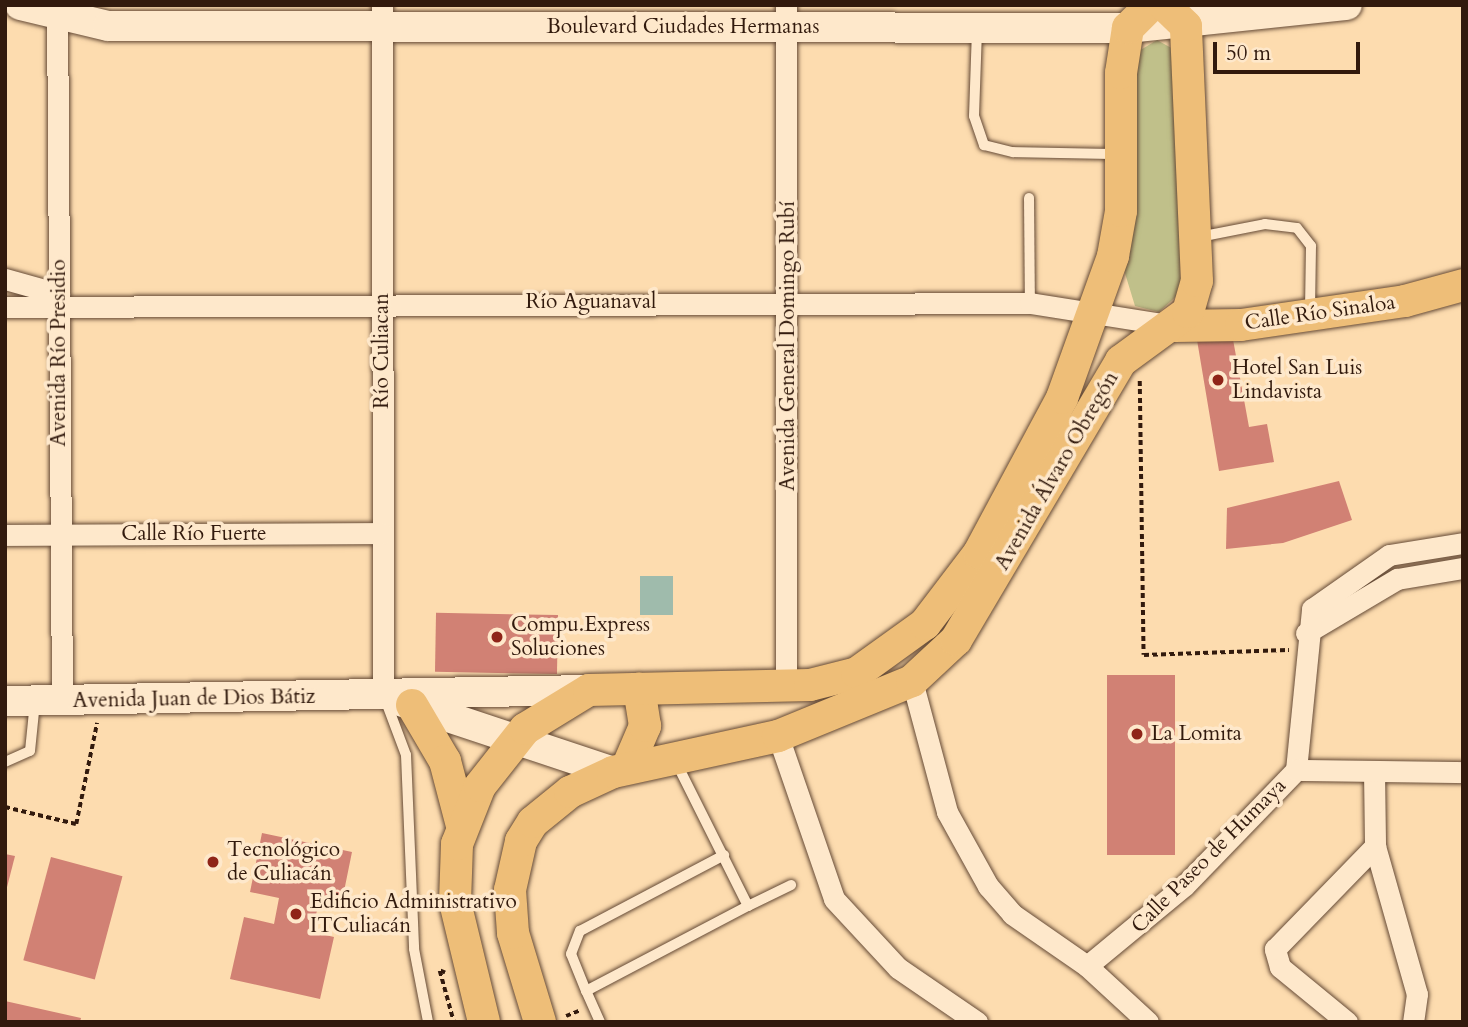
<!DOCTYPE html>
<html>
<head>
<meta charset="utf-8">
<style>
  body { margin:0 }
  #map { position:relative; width:1468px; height:1027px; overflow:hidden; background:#fddcaf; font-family:Cardo,serif }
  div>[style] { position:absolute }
  .green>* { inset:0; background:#c0c08a }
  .water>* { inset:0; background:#9fbbac; transform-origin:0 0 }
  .building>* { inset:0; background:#d18174; transform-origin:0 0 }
  .path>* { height:3.5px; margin-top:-1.75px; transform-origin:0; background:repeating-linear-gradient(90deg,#321a0d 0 5px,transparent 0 8.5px) }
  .roads { filter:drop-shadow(0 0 2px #654a36) drop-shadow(0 0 2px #654a36) }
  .service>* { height:10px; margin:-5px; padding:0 5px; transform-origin:5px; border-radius:5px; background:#fee8cb }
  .minor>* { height:21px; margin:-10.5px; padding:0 10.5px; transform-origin:10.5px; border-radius:10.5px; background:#fee8cb }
  .secondary>* { height:30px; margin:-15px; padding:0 15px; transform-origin:15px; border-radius:15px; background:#fee8cb }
  .primary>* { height:32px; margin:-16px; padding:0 16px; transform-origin:16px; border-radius:16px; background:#eebe78 }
  .dots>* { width:19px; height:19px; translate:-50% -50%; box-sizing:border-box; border:4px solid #fee8cb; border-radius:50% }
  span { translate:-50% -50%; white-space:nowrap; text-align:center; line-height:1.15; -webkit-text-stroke:7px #fee8cb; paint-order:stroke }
  .street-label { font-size:21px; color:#321a0d }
  .poi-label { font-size:21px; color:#321a0d }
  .left { translate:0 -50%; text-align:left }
  .frame { position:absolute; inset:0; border:7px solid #321a0d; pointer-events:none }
  .scale { position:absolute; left:1213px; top:42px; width:147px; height:32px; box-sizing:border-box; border:4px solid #321a0d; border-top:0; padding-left:9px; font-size:21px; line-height:24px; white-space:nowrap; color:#321a0d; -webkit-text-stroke:5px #fee8cb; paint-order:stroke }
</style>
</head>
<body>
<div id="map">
  <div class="green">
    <div style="clip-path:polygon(1157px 40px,1175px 50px,1181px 292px,1159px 312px,1135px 306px,1124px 270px,1131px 246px,1134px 54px)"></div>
  </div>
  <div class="water">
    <div style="left:640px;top:576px;width:33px;height:39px"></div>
  </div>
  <div class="building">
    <div style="clip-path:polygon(1232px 334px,1249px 427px,1267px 424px,1274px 462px,1219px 471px,1197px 340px)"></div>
    <div style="clip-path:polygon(1339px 481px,1352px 520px,1283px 543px,1226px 549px,1227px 508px)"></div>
    <div style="left:558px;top:615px;width:59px;height:122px;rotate:91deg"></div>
    <div style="left:1175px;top:675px;width:180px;height:68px;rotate:90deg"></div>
    <div style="clip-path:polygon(262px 833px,352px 852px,340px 911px,318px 906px,312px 932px,334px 937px,320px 999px,230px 979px,244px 917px,274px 924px,279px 898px,250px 892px)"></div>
    <div style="clip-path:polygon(5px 854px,15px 856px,6px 891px,5px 891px)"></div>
    <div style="left:51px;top:857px;width:74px;height:107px;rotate:15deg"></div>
    <div style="clip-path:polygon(5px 1001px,81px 1018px,80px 1022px,5px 1022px)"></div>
  </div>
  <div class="path">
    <div style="left:1140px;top:381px;width:274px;rotate:89.2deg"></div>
    <div style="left:1144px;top:655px;width:145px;rotate:-2deg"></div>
    <div style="left:5px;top:807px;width:73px;rotate:13.5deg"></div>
    <div style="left:76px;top:824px;width:103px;rotate:-78.3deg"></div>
    <div style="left:445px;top:973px;width:5px;rotate:-158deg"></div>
    <div style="left:440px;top:971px;width:53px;rotate:74.6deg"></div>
    <div style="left:566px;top:1016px;width:16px;rotate:-22deg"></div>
  </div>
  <div class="roads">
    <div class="service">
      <div style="left:977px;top:30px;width:86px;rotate:92deg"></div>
      <div style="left:974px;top:116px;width:31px;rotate:71deg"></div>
      <div style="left:984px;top:145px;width:30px;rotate:14deg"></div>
      <div style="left:1013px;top:152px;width:106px;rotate:1.1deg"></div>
      <div style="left:1029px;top:198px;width:105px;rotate:89.5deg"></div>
      <div style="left:1199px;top:237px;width:67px;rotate:-11.1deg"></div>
      <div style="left:1265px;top:224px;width:32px;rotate:7deg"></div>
      <div style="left:1297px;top:228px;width:23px;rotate:52deg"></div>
      <div style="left:1311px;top:246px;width:67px;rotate:90.9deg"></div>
      <div style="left:385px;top:699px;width:60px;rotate:69.4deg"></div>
      <div style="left:406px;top:755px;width:194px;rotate:87.6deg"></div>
      <div style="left:414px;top:949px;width:74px;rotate:79.1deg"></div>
      <div style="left:5px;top:762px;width:27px;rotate:-24deg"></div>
      <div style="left:30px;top:751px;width:49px;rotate:-84.2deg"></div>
      <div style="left:748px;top:906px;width:48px;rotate:-26deg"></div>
      <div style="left:586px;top:991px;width:40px;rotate:-112deg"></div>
      <div style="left:571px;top:954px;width:25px;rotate:-69deg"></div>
      <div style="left:580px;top:931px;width:163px;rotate:-27.8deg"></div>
      <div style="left:600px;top:1022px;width:34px;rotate:-114deg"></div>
      <div style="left:586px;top:991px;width:183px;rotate:-27.7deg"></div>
      <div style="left:748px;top:906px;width:161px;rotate:-116.6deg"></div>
    </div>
    <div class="minor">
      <div style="left:57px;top:5px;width:696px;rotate:89.59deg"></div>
      <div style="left:382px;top:5px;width:691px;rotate:89.92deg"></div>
      <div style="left:786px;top:5px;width:681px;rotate:90deg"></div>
      <div style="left:5px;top:279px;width:56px;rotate:15.5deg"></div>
      <div style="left:5px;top:307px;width:1025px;rotate:-0.22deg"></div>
      <div style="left:1030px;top:303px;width:147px;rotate:9deg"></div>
      <div style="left:5px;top:535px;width:377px;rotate:-0.3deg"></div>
      <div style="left:1306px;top:633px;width:106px;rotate:-30.7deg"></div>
      <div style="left:1397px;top:579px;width:67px;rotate:-9.5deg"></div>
      <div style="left:912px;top:681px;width:136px;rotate:75deg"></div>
      <div style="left:947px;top:812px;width:85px;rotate:61deg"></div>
      <div style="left:988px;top:886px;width:37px;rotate:49deg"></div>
      <div style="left:1012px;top:914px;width:91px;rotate:34.7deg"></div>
      <div style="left:1087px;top:966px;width:83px;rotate:42.6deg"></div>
      <div style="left:778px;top:736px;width:172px;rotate:71deg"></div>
      <div style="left:834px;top:899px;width:94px;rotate:47.2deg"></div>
      <div style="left:898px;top:968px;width:96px;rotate:34.4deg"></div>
      <div style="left:1296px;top:770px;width:162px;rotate:-84.3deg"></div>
      <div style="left:1312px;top:609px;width:94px;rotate:-35deg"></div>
      <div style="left:1389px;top:555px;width:75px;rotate:-9.2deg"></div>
      <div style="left:1374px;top:771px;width:75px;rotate:89.2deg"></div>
      <div style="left:1375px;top:846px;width:154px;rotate:74.2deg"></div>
      <div style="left:1417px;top:994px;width:28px;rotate:98deg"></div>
      <div style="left:1087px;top:966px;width:127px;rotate:-39.6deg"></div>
      <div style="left:1185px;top:885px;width:160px;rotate:-46deg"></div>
      <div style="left:1296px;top:770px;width:167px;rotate:0.7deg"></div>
      <div style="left:1347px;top:1022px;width:87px;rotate:-140.6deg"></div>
      <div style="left:1280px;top:967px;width:19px;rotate:-106deg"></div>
      <div style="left:1275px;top:949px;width:144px;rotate:-45.8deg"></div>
    </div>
    <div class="secondary">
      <div style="left:20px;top:5px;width:90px;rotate:13.4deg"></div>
      <div style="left:108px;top:26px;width:1020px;rotate:0.11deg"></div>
      <div style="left:1128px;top:28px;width:220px;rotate:-6deg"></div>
      <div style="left:5px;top:701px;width:584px;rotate:-1.08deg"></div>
      <div style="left:400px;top:701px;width:225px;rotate:18.4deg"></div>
    </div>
    <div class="primary">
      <div style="left:1175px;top:326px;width:66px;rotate:-0.9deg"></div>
      <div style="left:1241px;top:325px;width:166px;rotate:-8.3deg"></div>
      <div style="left:1405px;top:301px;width:60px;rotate:-15.4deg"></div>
      <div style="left:412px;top:705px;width:65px;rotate:59.5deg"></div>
      <div style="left:445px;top:761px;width:67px;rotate:75.3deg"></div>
      <div style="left:627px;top:768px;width:46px;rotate:-66.8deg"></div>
      <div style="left:645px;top:726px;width:38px;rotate:-99deg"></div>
      <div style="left:484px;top:1022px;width:123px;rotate:-103.6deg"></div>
      <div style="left:455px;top:902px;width:58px;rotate:-88deg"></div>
      <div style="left:457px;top:844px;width:62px;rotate:-68.4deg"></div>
      <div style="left:480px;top:786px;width:73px;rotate:-51.7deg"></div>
      <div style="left:525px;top:729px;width:75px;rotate:-31.4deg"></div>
      <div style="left:589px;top:690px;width:221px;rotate:-1.3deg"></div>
      <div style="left:810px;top:685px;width:49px;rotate:-14.3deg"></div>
      <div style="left:857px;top:673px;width:84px;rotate:-35.8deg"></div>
      <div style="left:925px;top:624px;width:89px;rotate:-52.7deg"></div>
      <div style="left:979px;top:553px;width:176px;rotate:-61.8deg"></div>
      <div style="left:1062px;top:398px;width:151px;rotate:-70.2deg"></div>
      <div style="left:1113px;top:256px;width:46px;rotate:-79.9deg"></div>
      <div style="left:1121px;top:211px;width:138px;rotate:-90deg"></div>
      <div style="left:1121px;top:73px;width:46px;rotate:-81.2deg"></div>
      <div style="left:1128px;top:28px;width:33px;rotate:-45deg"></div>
      <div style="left:540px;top:1022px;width:93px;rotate:-106.9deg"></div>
      <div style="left:513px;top:933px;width:43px;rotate:-94deg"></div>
      <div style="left:510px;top:890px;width:50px;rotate:-77.3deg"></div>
      <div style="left:521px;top:841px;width:22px;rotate:-58deg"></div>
      <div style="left:533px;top:822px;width:48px;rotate:-39deg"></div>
      <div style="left:570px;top:792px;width:47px;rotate:-24.9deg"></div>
      <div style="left:613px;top:772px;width:169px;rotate:-12.3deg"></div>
      <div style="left:778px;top:736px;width:145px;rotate:-22.3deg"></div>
      <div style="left:912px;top:681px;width:60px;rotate:-43deg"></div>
      <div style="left:956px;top:640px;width:324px;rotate:-59.4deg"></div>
      <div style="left:1121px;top:361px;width:83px;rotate:-36.2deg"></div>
      <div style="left:1188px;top:312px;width:32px;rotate:-74deg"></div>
      <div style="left:1197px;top:281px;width:255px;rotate:-92.5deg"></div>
      <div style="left:1186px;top:26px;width:30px;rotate:-136deg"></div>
    </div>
  </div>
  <div class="dots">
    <div style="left:1218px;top:380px;background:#8f2418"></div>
    <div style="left:497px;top:637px;background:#8f2418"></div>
    <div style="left:1137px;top:734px;background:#8f2418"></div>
    <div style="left:213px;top:862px;background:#8f2418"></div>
    <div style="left:296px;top:914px;background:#8f2418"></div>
  </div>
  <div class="street-label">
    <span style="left:683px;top:27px">Boulevard Ciudades Hermanas</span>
    <span style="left:591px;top:302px">Río Aguanaval</span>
    <span style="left:1320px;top:313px;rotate:-8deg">Calle Río Sinaloa</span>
    <span style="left:788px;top:346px;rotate:-90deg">Avenida General Domingo Rubí</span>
    <span style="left:382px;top:351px;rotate:-90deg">Río Culiacan</span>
    <span style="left:59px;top:353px;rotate:-90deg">Avenida Río Presidio</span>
    <span style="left:1057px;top:471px;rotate:-60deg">Avenida Álvaro Obregón</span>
    <span style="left:194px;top:534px">Calle Río Fuerte</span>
    <span style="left:194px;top:699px;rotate:-1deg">Avenida Juan de Dios Bátiz</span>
    <span style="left:1209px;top:856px;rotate:-45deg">Calle Paseo de Humaya</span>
  </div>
  <div class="poi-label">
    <span class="left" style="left:1232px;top:380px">Hotel San Luis<br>Lindavista</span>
    <span class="left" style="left:511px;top:637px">Compu.Express<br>Soluciones</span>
    <span class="left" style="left:1151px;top:734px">La Lomita</span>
    <span class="left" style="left:227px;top:862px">Tecnológico<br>de Culiacán</span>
    <span class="left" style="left:310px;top:914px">Edificio Administrativo<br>ITCuliacán</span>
  </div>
  <div class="frame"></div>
  <div class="scale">50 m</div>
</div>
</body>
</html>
